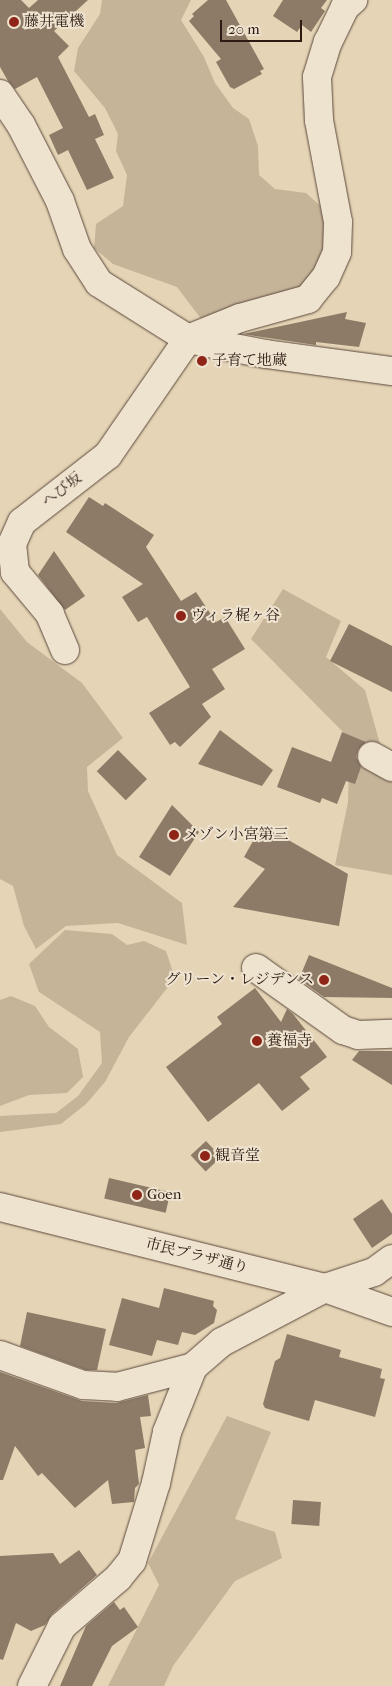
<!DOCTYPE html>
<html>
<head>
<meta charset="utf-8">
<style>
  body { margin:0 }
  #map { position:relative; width:392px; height:1686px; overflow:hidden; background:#e5d4b5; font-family:"IM FELL French Canon","Noto Serif JP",serif }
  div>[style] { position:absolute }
  .green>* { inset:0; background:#c6b499 }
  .building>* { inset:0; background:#8d7b67; transform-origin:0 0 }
  .roads { filter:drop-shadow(0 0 1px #5b483c) drop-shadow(0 0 1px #5b483c) }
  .street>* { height:28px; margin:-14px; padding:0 14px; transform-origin:14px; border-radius:14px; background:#eee3cf }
  .secondary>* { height:28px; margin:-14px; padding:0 14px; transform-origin:14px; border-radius:14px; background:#eee3cf }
  .dots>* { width:14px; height:14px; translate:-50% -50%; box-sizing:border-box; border:2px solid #eee3cf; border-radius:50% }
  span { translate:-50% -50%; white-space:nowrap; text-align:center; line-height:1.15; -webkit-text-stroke:4px #eee3cf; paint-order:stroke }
  .poi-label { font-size:15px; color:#2d1a13 }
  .left { translate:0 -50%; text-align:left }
  .right { translate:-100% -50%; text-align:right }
  .street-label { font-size:15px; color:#2d1a13 }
  .scale { position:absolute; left:220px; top:20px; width:82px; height:22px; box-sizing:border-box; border:2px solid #2d1a13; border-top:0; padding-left:6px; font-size:15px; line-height:18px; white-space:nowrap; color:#2d1a13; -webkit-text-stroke:4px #eee3cf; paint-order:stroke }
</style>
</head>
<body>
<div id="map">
  <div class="green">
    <div style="clip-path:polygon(102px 0,191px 0,181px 20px,204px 57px,215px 83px,233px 108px,249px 119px,258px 146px,259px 175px,275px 189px,306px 193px,325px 210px,329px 234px,318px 272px,299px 287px,202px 320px,177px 287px,113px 264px,94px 248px,96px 224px,123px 206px,127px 175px,116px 151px,118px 134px,105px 108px,74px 71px,78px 48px,100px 14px)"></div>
    <div style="clip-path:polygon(283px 589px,341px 621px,326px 657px,365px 690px,380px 744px,392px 753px,392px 875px,335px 865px,348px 802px,350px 739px,251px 639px)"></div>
    <div style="clip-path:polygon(0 609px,27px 642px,82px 683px,123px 738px,87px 767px,88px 791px,117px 855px,182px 903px,187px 945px,118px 923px,66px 926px,36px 949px,24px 926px,13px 886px,0 879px)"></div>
    <div style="clip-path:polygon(65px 930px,112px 934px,127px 945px,144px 941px,166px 951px,175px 978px,129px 1037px,105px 1082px,86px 1104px,61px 1124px,0 1132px,0 1116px,56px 1113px,78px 1096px,102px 1063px,100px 1032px,39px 992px,29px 964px)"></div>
    <div style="clip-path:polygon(11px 996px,35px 1006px,49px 1027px,78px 1049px,83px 1077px,67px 1093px,29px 1095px,0 1106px,0 1000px)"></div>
    <div style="clip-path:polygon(227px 1416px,271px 1432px,235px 1519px,275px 1532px,282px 1558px,235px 1581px,173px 1666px,164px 1686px,108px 1686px,159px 1585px,148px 1563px)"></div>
  </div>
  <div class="building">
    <div style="clip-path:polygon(0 0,21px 0,29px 8px,38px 0,88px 0,54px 31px,69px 46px,58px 57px,89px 117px,95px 114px,104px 135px,95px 139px,114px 178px,87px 190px,68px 150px,58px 155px,49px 135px,63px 128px,37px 77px,15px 89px,8px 81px,0 67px)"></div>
    <div style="clip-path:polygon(208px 0,226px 0,264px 69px,260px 71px,262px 74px,234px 89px,230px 87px,216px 62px,221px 59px,189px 21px,194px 16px,192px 14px)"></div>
    <div style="clip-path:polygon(283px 0,327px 0,321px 8px,325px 11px,311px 32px,302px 25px,297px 32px,273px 16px)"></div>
    <div style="clip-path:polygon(347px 312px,345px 319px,366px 323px,359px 347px,316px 342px,316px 345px,243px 334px)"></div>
    <div style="clip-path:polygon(89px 497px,103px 506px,105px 503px,154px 535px,146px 547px,181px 601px,196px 592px,216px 622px,225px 617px,245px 649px,212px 669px,225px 689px,202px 704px,211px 717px,180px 747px,175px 742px,170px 745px,149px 713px,190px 687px,147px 617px,138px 622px,122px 597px,143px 584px,66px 532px)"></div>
    <div style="clip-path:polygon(54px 551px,85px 596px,65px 610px,38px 575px)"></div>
    <div style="clip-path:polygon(349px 624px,392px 646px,392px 692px,330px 661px)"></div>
    <div style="clip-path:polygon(220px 730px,273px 770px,262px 786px,198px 764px)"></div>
    <div style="clip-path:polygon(342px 732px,366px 742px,358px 749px,356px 757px,361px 767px,355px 784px,346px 781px,337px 804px,322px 798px,320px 803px,277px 787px,292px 747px,331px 762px)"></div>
    <div style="left:118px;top:750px;width:41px;height:30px;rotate:45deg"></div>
    <div style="clip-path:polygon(172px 805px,199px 832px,170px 876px,139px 857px)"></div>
    <div style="clip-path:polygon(262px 825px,348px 874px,339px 926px,233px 907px,265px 869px,244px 857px)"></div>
    <div style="clip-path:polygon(309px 955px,392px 988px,392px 998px,324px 997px,299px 979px)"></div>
    <div style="clip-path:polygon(255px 988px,281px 1022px,287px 1009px,293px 1014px,327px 1057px,300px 1077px,310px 1089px,282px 1111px,259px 1083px,208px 1122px,166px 1067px,222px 1024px,217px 1017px)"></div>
    <div style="clip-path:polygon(359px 1051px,392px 1051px,392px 1085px,352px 1060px)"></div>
    <div style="left:206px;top:1141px;width:22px;height:21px;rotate:47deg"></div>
    <div style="left:109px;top:1178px;width:63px;height:21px;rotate:13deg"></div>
    <div style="clip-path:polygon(382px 1199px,392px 1214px,392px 1234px,372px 1248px,353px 1219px)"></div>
    <div style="clip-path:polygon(164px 1288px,214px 1301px,213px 1306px,217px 1310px,214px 1323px,195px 1335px,182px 1332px,178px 1345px,157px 1340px,152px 1356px,109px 1345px,122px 1298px,159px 1308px)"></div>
    <div style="clip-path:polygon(27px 1312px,106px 1329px,97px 1370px,86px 1370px,20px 1346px)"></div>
    <div style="clip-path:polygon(287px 1334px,341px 1350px,339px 1357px,382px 1369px,380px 1378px,385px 1379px,375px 1417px,315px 1400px,309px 1421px,265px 1408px,263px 1404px,275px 1361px,280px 1358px)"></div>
    <div style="clip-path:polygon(0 1372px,82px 1401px,116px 1403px,148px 1395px,151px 1416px,140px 1417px,145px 1448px,135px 1450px,139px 1484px,135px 1488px,134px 1502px,112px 1504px,108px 1480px,75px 1508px,42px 1473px,38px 1476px,15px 1446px,3px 1480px,0 1480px)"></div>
    <div style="left:293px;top:1500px;width:28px;height:24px;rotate:4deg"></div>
    <div style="clip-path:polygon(79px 1550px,97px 1575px,52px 1614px,45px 1625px,31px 1631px,16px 1623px,3px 1660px,0 1659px,0 1556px,53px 1553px,60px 1564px)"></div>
    <div style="clip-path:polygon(114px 1602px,120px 1610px,124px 1607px,138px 1627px,112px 1646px,92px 1686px,60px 1686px,86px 1626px)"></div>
  </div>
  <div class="roads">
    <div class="street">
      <div style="left:0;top:94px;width:37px;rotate:56deg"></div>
      <div style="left:21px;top:125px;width:85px;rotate:62.8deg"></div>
      <div style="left:60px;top:201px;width:51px;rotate:70.5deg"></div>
      <div style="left:77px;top:249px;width:40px;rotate:57.1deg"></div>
      <div style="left:99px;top:283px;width:105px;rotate:32.2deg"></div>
      <div style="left:188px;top:339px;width:79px;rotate:10.9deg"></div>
      <div style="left:266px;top:354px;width:127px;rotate:7.7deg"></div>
      <div style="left:188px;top:339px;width:56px;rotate:-22deg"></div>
      <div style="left:240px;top:318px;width:71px;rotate:-15.6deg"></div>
      <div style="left:308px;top:299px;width:28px;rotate:-51deg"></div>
      <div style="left:326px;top:277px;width:27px;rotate:-66deg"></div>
      <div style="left:337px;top:252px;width:30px;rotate:-88deg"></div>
      <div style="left:338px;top:222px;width:104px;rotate:-100.6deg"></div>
      <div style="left:319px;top:120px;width:43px;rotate:-92.7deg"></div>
      <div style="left:317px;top:77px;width:37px;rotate:-73deg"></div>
      <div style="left:328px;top:42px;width:39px;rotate:-64deg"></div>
      <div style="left:345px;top:7px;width:11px;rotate:-41deg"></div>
      <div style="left:65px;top:650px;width:39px;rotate:-113deg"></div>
      <div style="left:50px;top:614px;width:55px;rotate:-129.8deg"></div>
      <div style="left:15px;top:572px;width:28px;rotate:-96deg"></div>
      <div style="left:12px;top:544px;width:24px;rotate:-66deg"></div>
      <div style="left:22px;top:522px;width:109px;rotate:-37.9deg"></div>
      <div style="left:108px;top:455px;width:141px;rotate:-55.4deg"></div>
      <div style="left:372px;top:756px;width:23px;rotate:29deg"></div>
      <div style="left:256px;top:968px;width:107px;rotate:35.5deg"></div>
      <div style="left:343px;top:1030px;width:16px;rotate:18deg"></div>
      <div style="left:358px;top:1035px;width:34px;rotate:-2deg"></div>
      <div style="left:325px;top:1288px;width:52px;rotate:-18.1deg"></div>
      <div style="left:374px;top:1272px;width:22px;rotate:-36deg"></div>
      <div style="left:0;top:1355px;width:88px;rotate:19.9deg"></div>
      <div style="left:83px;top:1385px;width:34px;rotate:3deg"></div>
      <div style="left:117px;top:1387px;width:79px;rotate:-14.7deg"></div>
    </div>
    <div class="secondary">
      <div style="left:0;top:1207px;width:335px;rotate:14deg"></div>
      <div style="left:325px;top:1288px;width:71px;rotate:19.7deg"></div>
      <div style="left:32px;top:1686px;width:67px;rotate:-63.4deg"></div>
      <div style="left:62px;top:1626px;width:74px;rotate:-40.6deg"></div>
      <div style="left:118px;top:1578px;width:22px;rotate:-51deg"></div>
      <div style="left:132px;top:1561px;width:82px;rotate:-72.9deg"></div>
      <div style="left:156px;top:1483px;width:52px;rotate:-77.8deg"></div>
      <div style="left:167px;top:1432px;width:70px;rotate:-68.2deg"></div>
      <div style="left:193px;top:1367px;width:38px;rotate:-41deg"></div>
      <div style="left:222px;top:1342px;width:116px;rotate:-27.7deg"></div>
    </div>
  </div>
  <div class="dots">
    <div style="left:14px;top:22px;background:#8f2418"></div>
    <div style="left:202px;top:361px;background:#8f2418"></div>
    <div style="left:181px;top:616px;background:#8f2418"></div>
    <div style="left:174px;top:835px;background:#8f2418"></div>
    <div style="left:324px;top:980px;background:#8f2418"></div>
    <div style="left:257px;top:1041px;background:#8f2418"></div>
    <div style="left:205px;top:1156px;background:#8f2418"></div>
    <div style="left:137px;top:1195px;background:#8f2418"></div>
  </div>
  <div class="poi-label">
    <span class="left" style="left:24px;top:22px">藤井電機</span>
    <span class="left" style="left:212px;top:361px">子育て地蔵</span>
    <span class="left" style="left:191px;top:616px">ヴィラ梶ヶ谷</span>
    <span class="left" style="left:184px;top:835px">メゾン小宮第三</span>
    <span class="right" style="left:314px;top:980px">グリーン・レジデンス</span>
    <span class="left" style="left:267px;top:1041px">養福寺</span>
    <span class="left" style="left:215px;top:1156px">観音堂</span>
    <span class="left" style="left:147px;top:1195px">Goen</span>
  </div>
  <div class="street-label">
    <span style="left:62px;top:490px;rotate:-38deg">へび坂</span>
    <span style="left:197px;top:1256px;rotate:14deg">市民プラザ通り</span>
  </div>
  <div class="scale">20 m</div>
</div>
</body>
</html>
